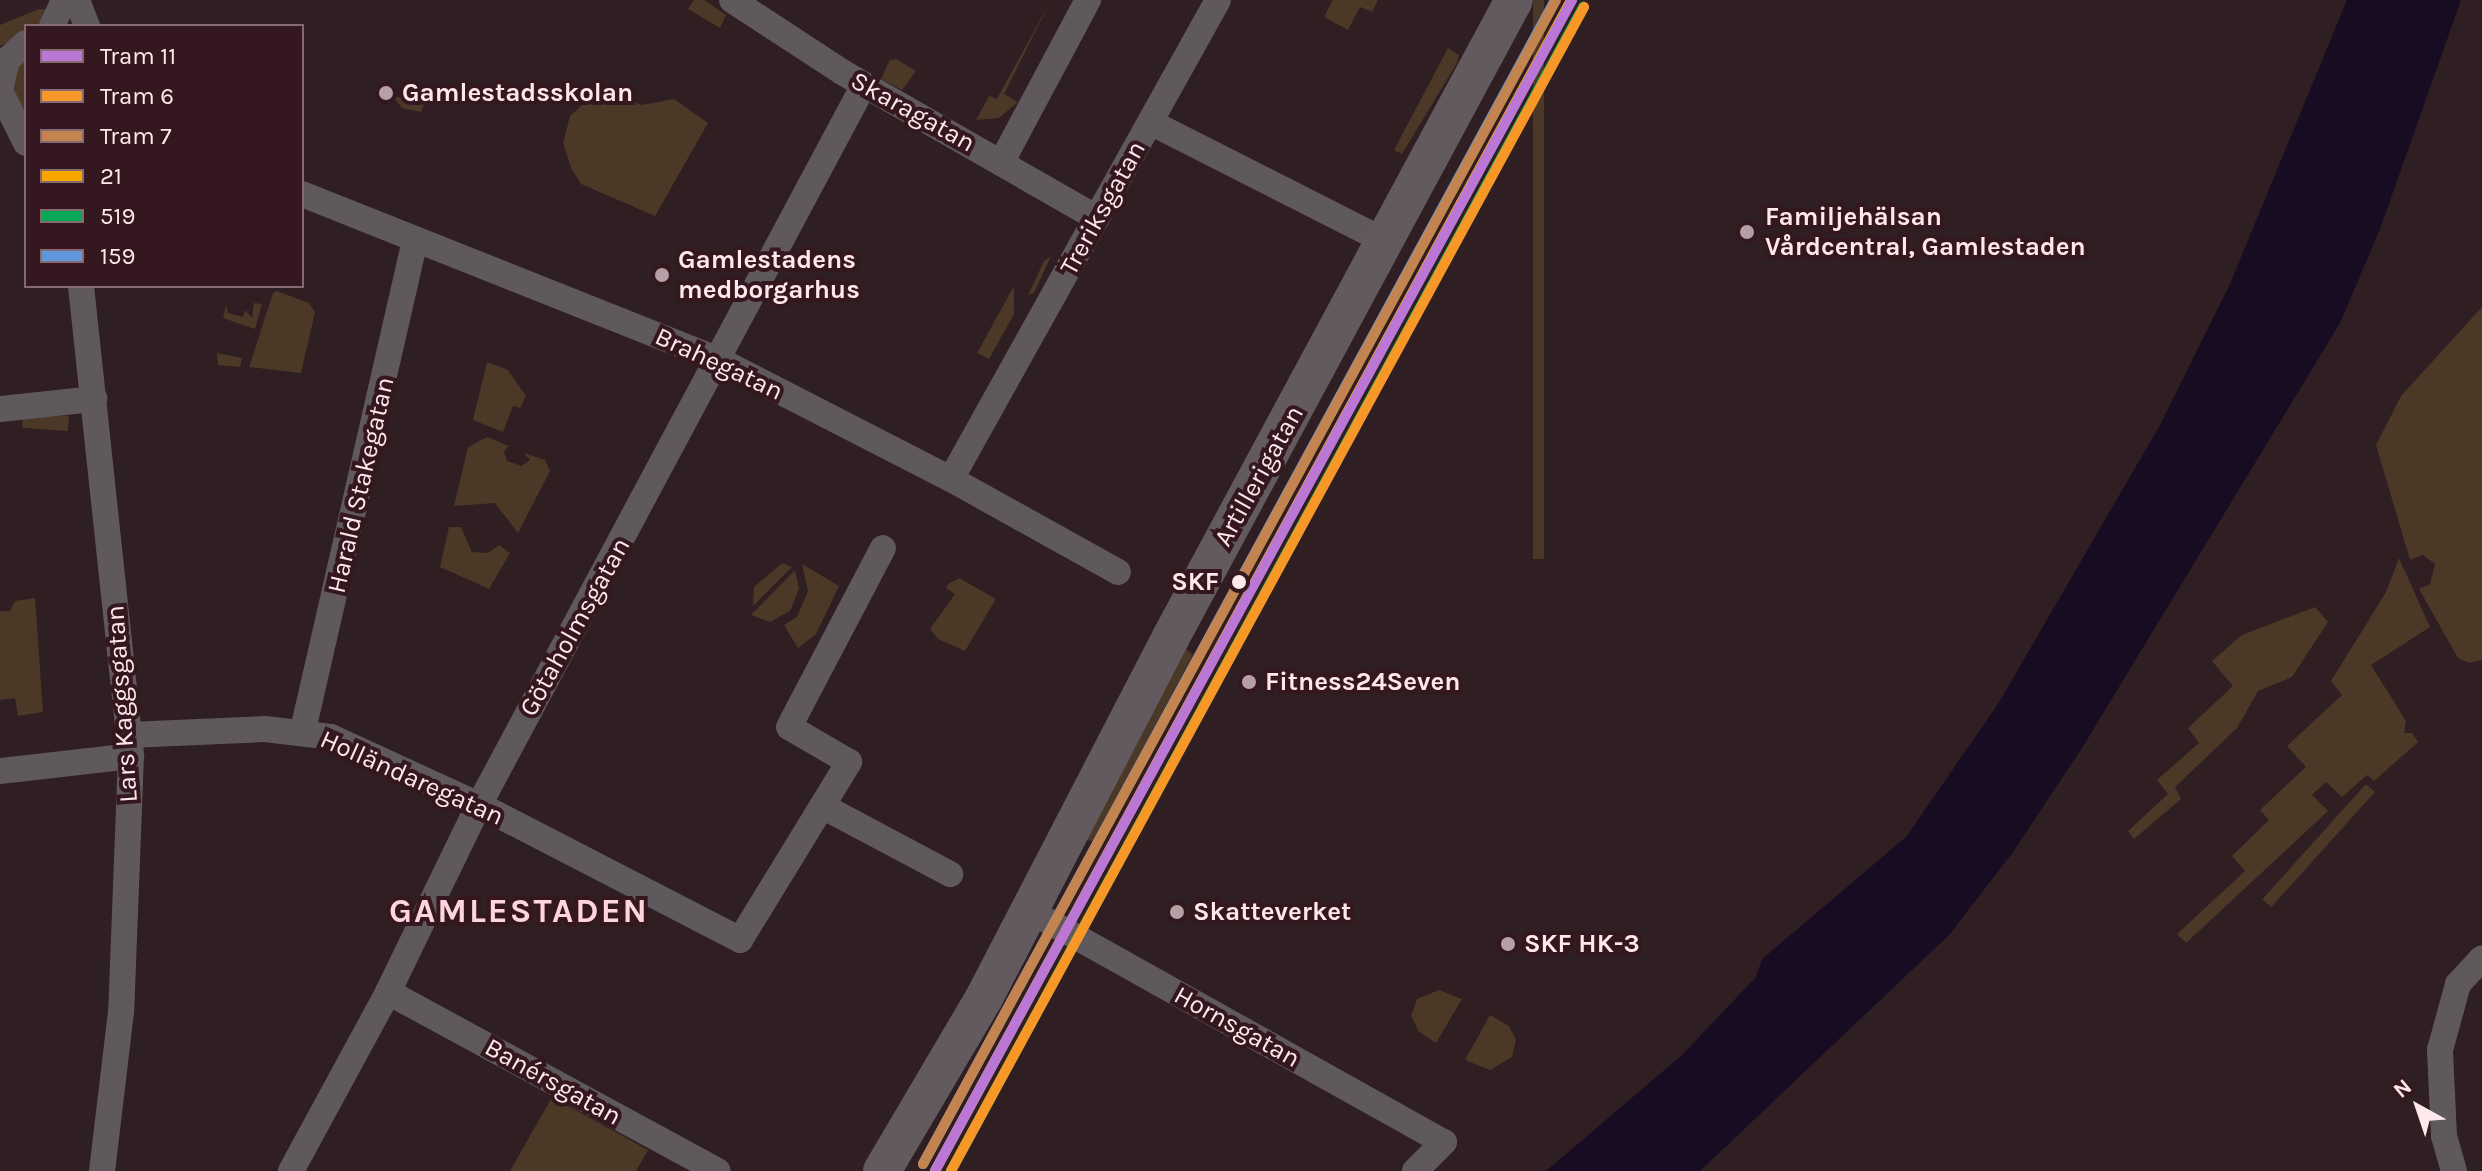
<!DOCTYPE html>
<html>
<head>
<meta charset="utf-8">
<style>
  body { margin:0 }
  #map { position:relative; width:2482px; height:1171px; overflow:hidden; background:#2f1e22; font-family:Karla,sans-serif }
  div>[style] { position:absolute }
  .green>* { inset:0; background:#4c3827; transform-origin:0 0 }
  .water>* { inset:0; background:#180c22 }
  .minor>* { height:26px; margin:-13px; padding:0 13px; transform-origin:13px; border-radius:13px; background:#5f585c }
  .secondary>* { height:38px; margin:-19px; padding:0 19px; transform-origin:19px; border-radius:19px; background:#625a5e }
  .bus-1>* { height:10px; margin:-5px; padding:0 5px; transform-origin:5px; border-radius:5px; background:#f7a600 }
  .bus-2>* { height:10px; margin:-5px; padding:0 5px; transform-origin:5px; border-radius:5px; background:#06aa56 }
  .bus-3>* { height:10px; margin:-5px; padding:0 5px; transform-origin:5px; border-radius:5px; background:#6096dc }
  .tram-1>* { height:10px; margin:-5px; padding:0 5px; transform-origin:5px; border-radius:5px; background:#ba77d6 }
  .tram-2>* { height:10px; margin:-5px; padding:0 5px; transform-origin:5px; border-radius:5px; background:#f79727 }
  .tram-3>* { height:10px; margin:-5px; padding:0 5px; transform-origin:5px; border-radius:5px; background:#c4844f }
  .dots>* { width:22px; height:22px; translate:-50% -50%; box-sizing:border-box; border:4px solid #35181f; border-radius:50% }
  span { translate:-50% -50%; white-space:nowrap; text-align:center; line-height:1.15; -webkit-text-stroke:8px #35181f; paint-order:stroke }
  .poi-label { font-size:26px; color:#fde8eb; font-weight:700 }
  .left { translate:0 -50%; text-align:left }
  .street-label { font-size:26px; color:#fde8eb }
  .stop-label { font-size:26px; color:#fde8eb; font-weight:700 }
  .right { translate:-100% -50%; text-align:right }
  .district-label { font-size:34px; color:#fed5dd; font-weight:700; letter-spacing:2px }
  .legend { position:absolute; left:24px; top:24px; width:280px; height:264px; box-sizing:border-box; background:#35181f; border:2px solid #856b71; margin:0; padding:10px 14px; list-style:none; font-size:24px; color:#fde8eb }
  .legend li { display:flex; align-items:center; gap:16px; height:40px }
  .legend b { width:40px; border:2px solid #856b71 }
  .north { position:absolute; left:2378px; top:1067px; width:80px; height:80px; -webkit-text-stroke:6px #35181f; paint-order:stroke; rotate:320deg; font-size:22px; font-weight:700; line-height:32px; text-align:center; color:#fde8eb }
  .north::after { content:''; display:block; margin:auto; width:28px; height:36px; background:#fde8eb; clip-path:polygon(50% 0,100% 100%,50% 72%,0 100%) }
</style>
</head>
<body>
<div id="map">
  <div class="green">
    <div style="clip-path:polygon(694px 0,704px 0,726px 15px,720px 28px,688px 9px)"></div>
    <div style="clip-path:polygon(1051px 0,1004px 94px,1018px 102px,999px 118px,976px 120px,989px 96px,997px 99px)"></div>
    <div style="clip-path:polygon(1333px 0,1378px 0,1372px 12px,1360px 7px,1348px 30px,1324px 17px)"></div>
    <div style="left:1533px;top:0;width:11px;height:559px"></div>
    <div style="clip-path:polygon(39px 9px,48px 10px,38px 26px,26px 26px,26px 35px,0 46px,0 25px)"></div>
    <div style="clip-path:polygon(1448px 48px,1459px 55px,1457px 63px,1402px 154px,1394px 150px)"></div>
    <div style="clip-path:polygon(26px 53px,26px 126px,12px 97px,16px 61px)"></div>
    <div style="clip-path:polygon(896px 59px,916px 71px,902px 90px,881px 79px,890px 60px)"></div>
    <div style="clip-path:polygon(429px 92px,421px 112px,402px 108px,394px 98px)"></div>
    <div style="clip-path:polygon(609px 94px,642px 105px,674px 99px,708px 123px,655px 216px,581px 184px,571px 168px,563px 143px,570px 116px,590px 98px)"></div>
    <div style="clip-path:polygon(1051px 256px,1034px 293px,1028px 295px,1044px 261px)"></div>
    <div style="clip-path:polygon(1014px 286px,1014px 314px,989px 359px,977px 353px)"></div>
    <div style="clip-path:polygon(277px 291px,309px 303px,315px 312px,301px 373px,249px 367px,273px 293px)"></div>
    <div style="clip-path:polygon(254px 303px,262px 304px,255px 329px,223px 318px,226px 305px,228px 313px,243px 317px,245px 310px,252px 318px)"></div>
    <div style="clip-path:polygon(2482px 307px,2482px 660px,2469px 663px,2458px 658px,2419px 589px,2430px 584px,2435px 564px,2423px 555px,2410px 560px,2376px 445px,2401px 396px)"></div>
    <div style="clip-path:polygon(217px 353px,242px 358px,240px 367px,218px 365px)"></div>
    <div style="clip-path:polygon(487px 362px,508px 370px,526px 396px,520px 408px,513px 406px,503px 432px,473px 420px)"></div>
    <div style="left:69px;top:416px;width:15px;height:46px;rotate:94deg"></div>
    <div style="clip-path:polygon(487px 437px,509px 446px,504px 451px,507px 461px,521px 466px,530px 460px,524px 453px,545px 460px,550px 471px,518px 533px,495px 503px,454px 506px,468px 447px)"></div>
    <div style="clip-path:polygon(449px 527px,461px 527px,472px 552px,488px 553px,499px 545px,510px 553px,489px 589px,440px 567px)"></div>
    <div style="clip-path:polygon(2399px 558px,2430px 627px,2371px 665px,2406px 721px,2404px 733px,2412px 733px,2418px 742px,2374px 781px,2367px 775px,2342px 797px,2326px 782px,2312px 795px,2328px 811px,2186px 943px,2177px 934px,2245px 871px,2232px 856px,2269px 820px,2260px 810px,2306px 767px,2287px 746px,2342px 695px,2331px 681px,2386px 592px)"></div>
    <div style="clip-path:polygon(782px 563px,792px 567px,753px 606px,754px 587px)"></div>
    <div style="clip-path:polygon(802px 564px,839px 586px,816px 634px,798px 648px,784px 625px,797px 617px,808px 591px)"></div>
    <div style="clip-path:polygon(795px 570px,799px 589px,790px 611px,770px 622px,751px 615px)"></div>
    <div style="clip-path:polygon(959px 578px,996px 599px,965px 651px,938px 639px,930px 629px,955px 594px,946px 588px,948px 584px)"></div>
    <div style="clip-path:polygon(35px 598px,43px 712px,18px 716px,15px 698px,0 700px,0 611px,10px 611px,15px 601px)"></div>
    <div style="clip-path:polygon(2315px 607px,2328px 622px,2292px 677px,2258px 691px,2237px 728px,2175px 787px,2181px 799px,2134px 839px,2128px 831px,2168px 794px,2157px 780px,2199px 743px,2188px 728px,2233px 686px,2212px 661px,2242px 635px)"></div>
    <div style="clip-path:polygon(1186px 649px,1193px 655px,1093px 841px,1085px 840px)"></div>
    <div style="left:2366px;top:784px;width:12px;height:155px;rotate:42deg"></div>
    <div style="clip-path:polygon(1439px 990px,1462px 999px,1436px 1043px,1419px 1032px,1411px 1016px,1417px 999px)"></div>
    <div style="clip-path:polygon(1490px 1015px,1509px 1026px,1516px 1040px,1512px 1057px,1490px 1070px,1465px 1060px)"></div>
    <div style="clip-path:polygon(552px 1097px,648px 1150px,636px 1171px,510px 1171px)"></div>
  </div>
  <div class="water">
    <div style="clip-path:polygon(2347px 0,2461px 0,2380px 229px,2340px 323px,2082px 748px,2013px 852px,1950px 934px,1700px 1171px,1546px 1171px,1682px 1055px,1756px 977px,1762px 959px,1906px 837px,1998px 704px,2160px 425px,2230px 284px)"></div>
  </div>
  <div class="minor">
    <div style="left:77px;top:0;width:28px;rotate:69deg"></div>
    <div style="left:732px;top:0;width:131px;rotate:33.2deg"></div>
    <div style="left:842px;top:72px;width:294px;rotate:29.8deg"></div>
    <div style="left:52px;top:26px;width:29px;rotate:-65deg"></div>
    <div style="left:0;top:90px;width:31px;rotate:-77deg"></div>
    <div style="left:7px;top:60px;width:25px;rotate:-42deg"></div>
    <div style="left:0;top:91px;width:58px;rotate:63.4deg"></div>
    <div style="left:1150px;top:122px;width:261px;rotate:26.9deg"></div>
    <div style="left:1002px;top:161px;width:183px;rotate:-61.9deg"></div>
    <div style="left:302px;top:194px;width:449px;rotate:21.7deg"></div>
    <div style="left:719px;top:360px;width:261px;rotate:27.2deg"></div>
    <div style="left:951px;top:479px;width:191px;rotate:29.1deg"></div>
    <div style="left:81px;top:286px;width:473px;rotate:83.9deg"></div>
    <div style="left:131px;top:756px;width:256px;rotate:92.2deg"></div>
    <div style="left:121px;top:1012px;width:160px;rotate:96.8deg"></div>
    <div style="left:0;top:409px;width:95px;rotate:-6.1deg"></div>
    <div style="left:951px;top:479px;width:548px;rotate:-60.86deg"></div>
    <div style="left:303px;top:730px;width:503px;rotate:-77.12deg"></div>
    <div style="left:129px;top:735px;width:136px;rotate:-2.5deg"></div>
    <div style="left:265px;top:729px;width:66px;rotate:6.9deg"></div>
    <div style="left:331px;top:737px;width:163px;rotate:24.7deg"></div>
    <div style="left:479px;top:805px;width:294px;rotate:27.3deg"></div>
    <div style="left:740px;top:940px;width:209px;rotate:-58.5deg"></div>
    <div style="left:849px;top:762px;width:69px;rotate:-149.7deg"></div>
    <div style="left:789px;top:727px;width:202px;rotate:-62.3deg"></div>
    <div style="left:0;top:771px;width:132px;rotate:-6.5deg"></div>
    <div style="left:824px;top:807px;width:143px;rotate:28deg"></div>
    <div style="left:1030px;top:911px;width:474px;rotate:29.2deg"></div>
    <div style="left:1444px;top:1142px;width:41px;rotate:135deg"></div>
    <div style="left:388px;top:992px;width:375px;rotate:28.5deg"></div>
    <div style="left:291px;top:1171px;width:204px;rotate:-61.5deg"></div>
    <div style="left:388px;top:992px;width:208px;rotate:-64.1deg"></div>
    <div style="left:479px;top:805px;width:816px;rotate:-61.87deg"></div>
    <div style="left:2454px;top:1171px;width:36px;rotate:-106deg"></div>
    <div style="left:2444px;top:1136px;width:86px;rotate:-92.7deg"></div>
    <div style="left:2440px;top:1050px;width:68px;rotate:-74.7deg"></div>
    <div style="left:2458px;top:984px;width:35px;rotate:-47deg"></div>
  </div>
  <div class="secondary">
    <div style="left:882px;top:1171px;width:203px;rotate:-59.5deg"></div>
    <div style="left:985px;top:996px;width:404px;rotate:-62.6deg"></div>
    <div style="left:1171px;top:637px;width:723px;rotate:-61.7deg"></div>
  </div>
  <div class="bus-1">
    <div style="left:935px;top:1171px;width:1333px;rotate:-61.49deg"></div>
  </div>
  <div class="bus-2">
    <div style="left:951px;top:1171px;width:1325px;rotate:-61.5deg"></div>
  </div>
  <div class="bus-3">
    <div style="left:923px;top:1164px;width:1325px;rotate:-61.5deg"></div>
  </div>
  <div class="tram-1">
    <div style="left:935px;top:1171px;width:1333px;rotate:-61.45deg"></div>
  </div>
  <div class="tram-2">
    <div style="left:951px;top:1171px;width:1325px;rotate:-61.46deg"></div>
  </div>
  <div class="tram-3">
    <div style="left:923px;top:1164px;width:1325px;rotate:-61.46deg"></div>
  </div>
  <div class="dots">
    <div style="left:386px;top:93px;background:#b5a1a5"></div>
    <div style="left:1747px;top:232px;background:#b5a1a5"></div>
    <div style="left:662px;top:275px;background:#b5a1a5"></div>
    <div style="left:1239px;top:582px;background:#fde8eb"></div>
    <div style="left:1249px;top:682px;background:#b5a1a5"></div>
    <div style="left:1177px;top:912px;background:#b5a1a5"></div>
    <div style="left:1508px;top:944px;background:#b5a1a5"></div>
  </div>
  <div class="poi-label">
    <span class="left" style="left:402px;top:93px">Gamlestadsskolan</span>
    <span class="left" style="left:1765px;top:232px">Familjehälsan<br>Vårdcentral, Gamlestaden</span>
    <span class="left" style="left:678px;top:275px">Gamlestadens<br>medborgarhus</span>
    <span class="left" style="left:1265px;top:682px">Fitness24Seven</span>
    <span class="left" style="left:1193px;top:912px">Skatteverket</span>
    <span class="left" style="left:1524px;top:944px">SKF HK-3</span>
  </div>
  <div class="street-label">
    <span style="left:913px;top:112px;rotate:29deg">Skaragatan</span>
    <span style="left:1103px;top:208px;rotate:-61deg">Treriksgatan</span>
    <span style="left:719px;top:364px;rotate:25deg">Brahegatan</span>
    <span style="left:1259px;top:476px;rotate:-61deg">Artillerigatan</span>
    <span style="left:361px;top:485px;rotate:-77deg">Harald Stakegatan</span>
    <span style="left:575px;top:627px;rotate:-61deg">Götaholmsgatan</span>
    <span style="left:122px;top:704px;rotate:-94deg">Lars Kaggsgatan</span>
    <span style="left:412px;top:778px;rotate:24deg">Holländaregatan</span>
    <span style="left:1237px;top:1027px;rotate:29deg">Hornsgatan</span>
    <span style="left:553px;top:1082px;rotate:29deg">Banérsgatan</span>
  </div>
  <div class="stop-label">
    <span class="right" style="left:1219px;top:582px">SKF</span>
  </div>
  <div class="district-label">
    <span style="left:519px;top:912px">GAMLESTADEN</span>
  </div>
  <ul class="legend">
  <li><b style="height:10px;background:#ba77d6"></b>Tram 11</li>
  <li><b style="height:10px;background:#f79727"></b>Tram 6</li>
  <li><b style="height:10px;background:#c4844f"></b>Tram 7</li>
  <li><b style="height:10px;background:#f7a600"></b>21</li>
  <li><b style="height:10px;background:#06aa56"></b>519</li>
  <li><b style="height:10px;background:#6096dc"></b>159</li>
  </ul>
  <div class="north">N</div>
</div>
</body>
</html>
